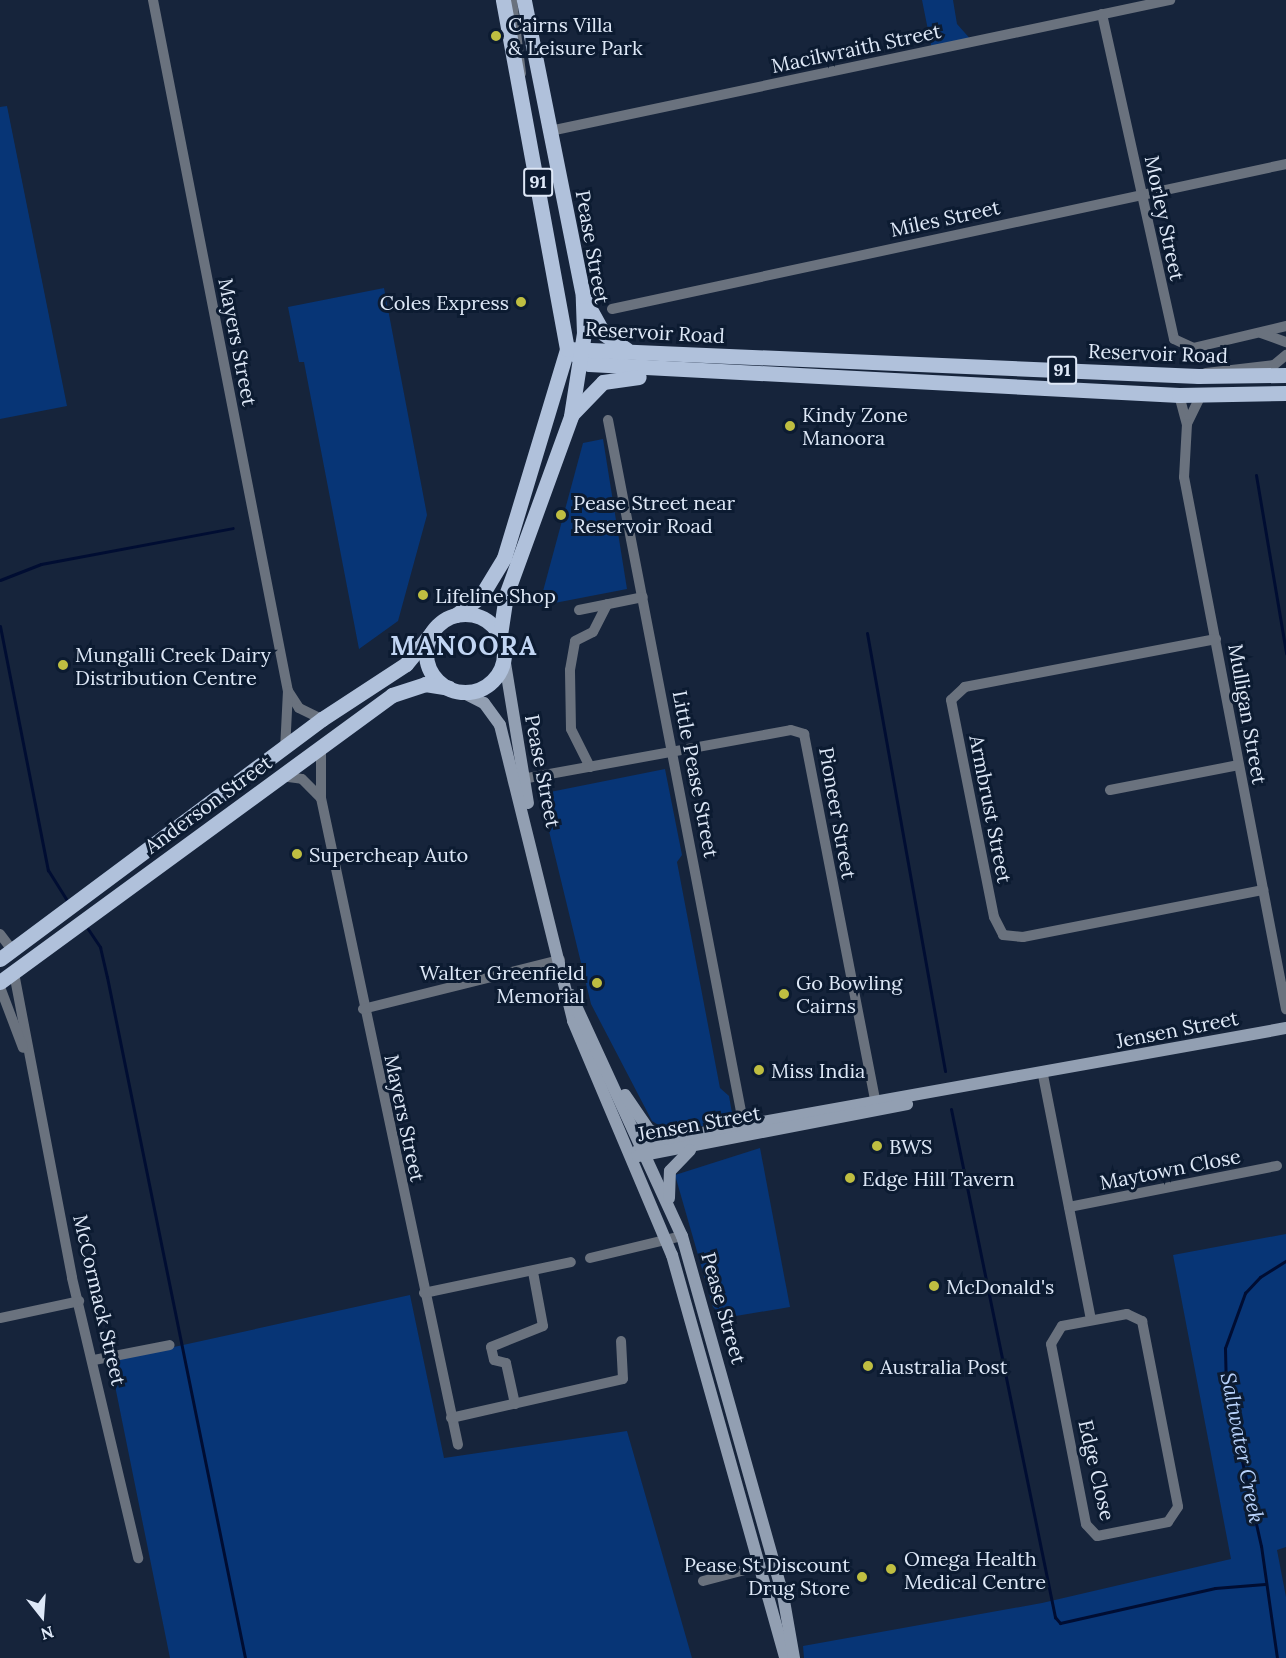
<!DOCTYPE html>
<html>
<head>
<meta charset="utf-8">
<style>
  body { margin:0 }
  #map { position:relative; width:1286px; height:1658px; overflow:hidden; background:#16243b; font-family:Lora,serif }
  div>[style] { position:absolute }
  .green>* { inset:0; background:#073576 }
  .stream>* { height:3px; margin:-1.5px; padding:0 1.5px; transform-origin:1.5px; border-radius:1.5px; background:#000d32 }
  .street>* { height:10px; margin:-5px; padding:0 5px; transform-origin:5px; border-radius:5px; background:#6a727e }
  .secondary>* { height:12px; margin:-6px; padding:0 6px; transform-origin:6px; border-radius:6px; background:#929fb2 }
  .primary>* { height:15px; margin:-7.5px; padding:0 7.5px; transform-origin:7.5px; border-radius:7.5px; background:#b0c1db }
  .primary>.ring { margin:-7.5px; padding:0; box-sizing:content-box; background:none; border:15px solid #b0c1db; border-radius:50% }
  .dots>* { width:16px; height:16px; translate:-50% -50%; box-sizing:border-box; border:3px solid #0c1b31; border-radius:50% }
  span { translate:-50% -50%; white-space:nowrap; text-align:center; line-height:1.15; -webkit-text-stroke:6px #0c1b31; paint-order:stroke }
  .shield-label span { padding:2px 4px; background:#0c1b31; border:2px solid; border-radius:4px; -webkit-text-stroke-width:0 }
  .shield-label { font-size:18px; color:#dee8f7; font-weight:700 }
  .poi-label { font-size:20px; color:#dee8f7 }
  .left { translate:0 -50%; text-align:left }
  .right { translate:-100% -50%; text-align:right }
  .street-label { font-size:20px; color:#dee8f7 }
  .water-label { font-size:21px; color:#b8d2fb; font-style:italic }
  .district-label { font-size:26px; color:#c1d5f3; font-weight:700; letter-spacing:1.5px }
  .north { position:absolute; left:12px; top:1586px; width:60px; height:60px; -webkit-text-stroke:4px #0c1b31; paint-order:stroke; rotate:163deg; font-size:16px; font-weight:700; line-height:24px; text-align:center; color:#dee8f7 }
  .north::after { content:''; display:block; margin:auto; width:21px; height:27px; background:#dee8f7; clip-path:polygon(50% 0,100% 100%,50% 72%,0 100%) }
</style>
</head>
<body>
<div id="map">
  <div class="green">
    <div style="clip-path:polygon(922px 0,953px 0,957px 24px,973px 42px,932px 50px)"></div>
    <div style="clip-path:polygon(7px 106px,67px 406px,0 419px,0 107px)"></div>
    <div style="clip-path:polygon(384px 288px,427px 515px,398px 621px,359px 649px,304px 362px,299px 362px,288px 307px)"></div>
    <div style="clip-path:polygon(603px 439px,627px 589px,539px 606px,583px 443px)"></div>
    <div style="clip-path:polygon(665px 769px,682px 855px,677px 862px,720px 1088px,729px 1096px,732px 1113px,725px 1122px,670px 1132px,652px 1121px,591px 1004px,540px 794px)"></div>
    <div style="clip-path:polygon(760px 1148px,790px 1307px,724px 1318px,713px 1307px,675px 1175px)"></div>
    <div style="clip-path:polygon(1286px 1234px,1286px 1547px,1277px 1550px,1286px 1597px,1286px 1658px,804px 1658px,803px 1646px,1042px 1603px,1231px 1559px,1173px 1255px)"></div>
    <div style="clip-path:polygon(410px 1295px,444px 1458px,627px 1431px,692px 1658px,170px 1658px,110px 1361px)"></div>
  </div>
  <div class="stream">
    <div style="left:1256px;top:475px;width:181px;rotate:80.4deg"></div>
    <div style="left:0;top:580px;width:44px;rotate:-21.3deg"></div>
    <div style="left:41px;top:564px;width:195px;rotate:-10.6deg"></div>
    <div style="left:0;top:626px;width:249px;rotate:78.9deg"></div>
    <div style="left:48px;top:870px;width:36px;rotate:58deg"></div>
    <div style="left:867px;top:633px;width:445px;rotate:79.9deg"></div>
    <div style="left:88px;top:929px;width:22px;rotate:56deg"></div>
    <div style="left:100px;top:947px;width:31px;rotate:77deg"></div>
    <div style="left:107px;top:977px;width:695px;rotate:78.54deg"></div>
    <div style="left:951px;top:1109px;width:519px;rotate:78.43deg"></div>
    <div style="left:1055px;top:1617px;width:8px;rotate:50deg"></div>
    <div style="left:1060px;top:1623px;width:159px;rotate:-12.7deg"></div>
    <div style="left:1215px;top:1588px;width:50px;rotate:-4.6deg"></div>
    <div style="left:1277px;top:1658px;width:113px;rotate:-98.1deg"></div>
    <div style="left:1261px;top:1546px;width:160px;rotate:-102.6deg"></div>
    <div style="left:1226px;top:1390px;width:42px;rotate:-91.4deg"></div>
    <div style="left:1225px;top:1348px;width:59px;rotate:-70deg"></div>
    <div style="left:1245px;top:1293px;width:22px;rotate:-47deg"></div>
    <div style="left:1260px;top:1277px;width:31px;rotate:-32deg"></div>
  </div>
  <div class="street">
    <div style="left:153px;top:0;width:704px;rotate:78.95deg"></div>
    <div style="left:288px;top:691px;width:20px;rotate:57deg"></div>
    <div style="left:299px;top:708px;width:25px;rotate:26deg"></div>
    <div style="left:512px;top:0;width:74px;rotate:83deg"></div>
    <div style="left:1102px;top:14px;width:333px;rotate:77.5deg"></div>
    <div style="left:1174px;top:339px;width:21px;rotate:25deg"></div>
    <div style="left:1193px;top:348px;width:96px;rotate:-13.3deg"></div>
    <div style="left:550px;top:131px;width:634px;rotate:-11.93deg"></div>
    <div style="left:612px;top:309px;width:689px;rotate:-12.14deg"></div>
    <div style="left:1261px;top:333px;width:27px;rotate:20deg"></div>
    <div style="left:1206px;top:373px;width:68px;rotate:-6.7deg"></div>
    <div style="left:1274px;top:365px;width:16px;rotate:-40deg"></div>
    <div style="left:1179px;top:395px;width:30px;rotate:75deg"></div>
    <div style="left:1201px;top:395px;width:32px;rotate:116deg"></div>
    <div style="left:1187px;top:424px;width:53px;rotate:93.2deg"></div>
    <div style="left:1184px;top:477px;width:542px;rotate:79.15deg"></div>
    <div style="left:608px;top:420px;width:725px;rotate:79.11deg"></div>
    <div style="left:579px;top:610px;width:65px;rotate:-11.5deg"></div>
    <div style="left:1216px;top:639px;width:256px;rotate:169.2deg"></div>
    <div style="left:965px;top:687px;width:19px;rotate:137deg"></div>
    <div style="left:951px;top:700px;width:221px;rotate:78.8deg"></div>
    <div style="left:994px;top:917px;width:20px;rotate:63deg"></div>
    <div style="left:1003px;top:935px;width:20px;rotate:6deg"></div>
    <div style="left:1023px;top:937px;width:245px;rotate:-11.1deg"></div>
    <div style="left:321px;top:747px;width:51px;rotate:90deg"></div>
    <div style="left:321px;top:798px;width:661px;rotate:78.04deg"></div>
    <div style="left:285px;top:750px;width:59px;rotate:-87.1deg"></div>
    <div style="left:590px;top:767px;width:42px;rotate:-116.6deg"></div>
    <div style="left:571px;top:729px;width:59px;rotate:-91deg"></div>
    <div style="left:570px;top:670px;width:29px;rotate:-80deg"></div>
    <div style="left:575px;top:641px;width:20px;rotate:-27deg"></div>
    <div style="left:593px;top:632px;width:31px;rotate:-63deg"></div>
    <div style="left:281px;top:776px;width:21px;rotate:8deg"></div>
    <div style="left:302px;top:779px;width:27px;rotate:45deg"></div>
    <div style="left:522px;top:779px;width:273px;rotate:-10.3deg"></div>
    <div style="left:791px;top:730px;width:14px;rotate:17deg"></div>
    <div style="left:804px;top:734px;width:383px;rotate:79deg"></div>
    <div style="left:1110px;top:790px;width:131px;rotate:-11deg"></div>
    <div style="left:0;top:934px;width:20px;rotate:53deg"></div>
    <div style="left:14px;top:973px;width:310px;rotate:79.2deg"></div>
    <div style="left:72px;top:1278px;width:288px;rotate:76.7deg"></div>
    <div style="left:0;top:987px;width:65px;rotate:69.3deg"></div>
    <div style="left:363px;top:1009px;width:203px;rotate:-14deg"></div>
    <div style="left:1043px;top:1075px;width:249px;rotate:78.9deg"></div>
    <div style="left:1069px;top:1207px;width:212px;rotate:-11.2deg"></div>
    <div style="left:590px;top:1258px;width:95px;rotate:-13.4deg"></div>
    <div style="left:424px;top:1293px;width:150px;rotate:-11.9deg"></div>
    <div style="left:1127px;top:1314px;width:17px;rotate:25deg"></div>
    <div style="left:1142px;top:1321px;width:189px;rotate:79deg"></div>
    <div style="left:1178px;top:1507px;width:18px;rotate:124deg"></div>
    <div style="left:1168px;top:1522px;width:72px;rotate:168.8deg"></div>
    <div style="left:1097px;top:1536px;width:16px;rotate:-133deg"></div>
    <div style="left:1086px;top:1524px;width:183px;rotate:-101deg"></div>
    <div style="left:1051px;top:1344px;width:21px;rotate:-59deg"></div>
    <div style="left:1062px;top:1326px;width:66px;rotate:-10.5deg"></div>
    <div style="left:0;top:1318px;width:81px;rotate:-12.1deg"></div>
    <div style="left:94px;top:1360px;width:77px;rotate:-11.2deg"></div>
    <div style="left:515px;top:1404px;width:42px;rotate:-102.4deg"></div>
    <div style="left:506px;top:1363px;width:12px;rotate:-166deg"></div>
    <div style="left:494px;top:1360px;width:13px;rotate:-103deg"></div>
    <div style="left:491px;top:1347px;width:56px;rotate:-22deg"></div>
    <div style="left:543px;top:1326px;width:55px;rotate:-100.5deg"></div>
    <div style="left:451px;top:1418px;width:176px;rotate:-12.8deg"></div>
    <div style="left:623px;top:1379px;width:38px;rotate:-93deg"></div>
    <div style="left:703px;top:1581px;width:59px;rotate:-14.7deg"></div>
  </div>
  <div class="secondary">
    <div style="left:504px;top:657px;width:148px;rotate:80.7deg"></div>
    <div style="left:460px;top:691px;width:27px;rotate:27deg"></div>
    <div style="left:484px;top:703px;width:27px;rotate:54deg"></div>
    <div style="left:500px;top:725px;width:305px;rotate:76.1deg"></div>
    <div style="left:573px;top:1021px;width:254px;rotate:67.1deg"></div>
    <div style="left:672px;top:1255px;width:419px;rotate:74.3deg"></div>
    <div style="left:571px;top:995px;width:265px;rotate:65.3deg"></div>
    <div style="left:682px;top:1236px;width:373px;rotate:74.3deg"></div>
    <div style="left:783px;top:1595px;width:64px;rotate:80.1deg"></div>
    <div style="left:625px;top:1095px;width:42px;rotate:55.6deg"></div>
    <div style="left:649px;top:1130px;width:21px;rotate:25deg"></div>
    <div style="left:637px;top:1151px;width:33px;rotate:-21deg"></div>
    <div style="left:668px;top:1139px;width:628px;rotate:-10.18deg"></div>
    <div style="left:638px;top:1156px;width:274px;rotate:-10.9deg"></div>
    <div style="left:669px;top:1198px;width:27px;rotate:-88deg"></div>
    <div style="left:670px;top:1171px;width:29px;rotate:-46deg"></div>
  </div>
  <div class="primary">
    <div style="left:586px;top:302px;width:35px;rotate:61deg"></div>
    <div style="left:603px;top:333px;width:29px;rotate:35deg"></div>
    <div style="left:567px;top:349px;width:27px;rotate:34deg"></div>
    <div style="left:589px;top:364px;width:591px;rotate:3.01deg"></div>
    <div style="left:1179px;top:395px;width:107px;rotate:-1.1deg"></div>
    <div style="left:567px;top:349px;width:632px;rotate:2.45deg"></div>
    <div style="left:1198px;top:376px;width:88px;rotate:-0.7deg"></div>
    <div style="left:573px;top:413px;width:43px;rotate:-45.9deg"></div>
    <div style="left:603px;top:382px;width:36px;rotate:-8deg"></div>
    <div class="ring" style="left:426px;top:614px;width:63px;height:63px"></div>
    <div style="left:456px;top:615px;width:31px;rotate:-37deg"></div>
    <div style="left:481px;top:596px;width:44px;rotate:-58.8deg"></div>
    <div style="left:504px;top:558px;width:218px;rotate:-73.2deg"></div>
    <div style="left:567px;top:349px;width:355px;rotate:-100.4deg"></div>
    <div style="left:500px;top:635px;width:40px;rotate:-81.5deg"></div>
    <div style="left:506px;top:595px;width:190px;rotate:-70deg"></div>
    <div style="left:571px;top:416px;width:84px;rotate:-81.1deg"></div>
    <div style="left:584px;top:333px;width:37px;rotate:-92deg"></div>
    <div style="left:583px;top:296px;width:302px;rotate:-101.3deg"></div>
    <div style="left:0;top:959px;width:402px;rotate:-36.7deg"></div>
    <div style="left:322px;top:719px;width:100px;rotate:-33.2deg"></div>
    <div style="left:406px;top:664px;width:43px;rotate:-50.7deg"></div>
    <div style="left:0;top:982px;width:486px;rotate:-36.2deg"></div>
    <div style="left:392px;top:695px;width:35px;rotate:-18deg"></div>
    <div style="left:425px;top:684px;width:24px;rotate:9deg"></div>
  </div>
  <div class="dots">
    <div style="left:496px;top:36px;background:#bfbe41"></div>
    <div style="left:521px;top:302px;background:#bfbe41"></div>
    <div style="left:790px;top:426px;background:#bfbe41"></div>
    <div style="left:561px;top:515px;background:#bfbe41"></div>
    <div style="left:423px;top:595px;background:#bfbe41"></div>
    <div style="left:63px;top:665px;background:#bfbe41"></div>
    <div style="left:297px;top:854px;background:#bfbe41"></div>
    <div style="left:597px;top:983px;background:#bfbe41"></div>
    <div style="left:784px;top:994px;background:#bfbe41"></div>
    <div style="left:759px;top:1070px;background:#bfbe41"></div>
    <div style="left:877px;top:1146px;background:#bfbe41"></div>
    <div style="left:850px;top:1178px;background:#bfbe41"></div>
    <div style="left:934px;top:1286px;background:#bfbe41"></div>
    <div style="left:868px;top:1366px;background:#bfbe41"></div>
    <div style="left:891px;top:1569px;background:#bfbe41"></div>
    <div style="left:862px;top:1577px;background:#bfbe41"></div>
  </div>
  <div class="shield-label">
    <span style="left:538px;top:182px">91</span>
    <span style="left:1062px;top:370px">91</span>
  </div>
  <div class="poi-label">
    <span class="left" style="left:508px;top:36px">Cairns Villa<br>&amp; Leisure Park</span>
    <span class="right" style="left:509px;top:302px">Coles Express</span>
    <span class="left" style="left:802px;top:426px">Kindy Zone<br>Manoora</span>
    <span class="left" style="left:573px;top:514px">Pease Street near<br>Reservoir Road</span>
    <span class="left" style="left:435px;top:595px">Lifeline Shop</span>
    <span class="left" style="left:75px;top:666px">Mungalli Creek Dairy<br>Distribution Centre</span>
    <span class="left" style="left:309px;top:854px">Supercheap Auto</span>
    <span class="right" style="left:585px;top:984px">Walter Greenfield<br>Memorial</span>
    <span class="left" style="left:796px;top:994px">Go Bowling<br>Cairns</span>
    <span class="left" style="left:771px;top:1070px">Miss India</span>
    <span class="left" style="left:889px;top:1146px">BWS</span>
    <span class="left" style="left:862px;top:1178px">Edge Hill Tavern</span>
    <span class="left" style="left:946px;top:1286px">McDonald's</span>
    <span class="left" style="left:880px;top:1366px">Australia Post</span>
    <span class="left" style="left:904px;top:1570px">Omega Health<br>Medical Centre</span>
    <span class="right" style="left:850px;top:1576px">Pease St Discount<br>Drug Store</span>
  </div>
  <div class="street-label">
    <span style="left:856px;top:48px;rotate:-12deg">Macilwraith Street</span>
    <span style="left:945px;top:218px;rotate:-12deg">Miles Street</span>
    <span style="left:1165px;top:218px;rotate:78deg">Morley Street</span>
    <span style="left:593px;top:247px;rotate:80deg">Pease Street</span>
    <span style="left:655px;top:332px;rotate:3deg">Reservoir Road</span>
    <span style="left:238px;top:342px;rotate:79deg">Mayers Street</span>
    <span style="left:1158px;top:353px;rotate:2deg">Reservoir Road</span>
    <span style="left:1248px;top:714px;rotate:80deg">Mulligan Street</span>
    <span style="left:543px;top:771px;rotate:79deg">Pease Street</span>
    <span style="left:696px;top:774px;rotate:79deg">Little Pease Street</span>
    <span style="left:208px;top:804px;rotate:-36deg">Anderson Street</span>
    <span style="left:991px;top:809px;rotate:79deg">Armbrust Street</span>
    <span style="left:838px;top:813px;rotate:80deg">Pioneer Street</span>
    <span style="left:1177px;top:1029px;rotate:-11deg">Jensen Street</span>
    <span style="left:405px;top:1118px;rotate:78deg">Mayers Street</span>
    <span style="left:699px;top:1123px;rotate:-10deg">Jensen Street</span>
    <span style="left:1170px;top:1169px;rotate:-11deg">Maytown Close</span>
    <span style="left:100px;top:1300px;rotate:77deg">McCormack Street</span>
    <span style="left:724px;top:1308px;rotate:74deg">Pease Street</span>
    <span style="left:1097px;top:1470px;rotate:77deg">Edge Close</span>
  </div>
  <div class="water-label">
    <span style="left:1242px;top:1448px;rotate:79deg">Saltwater Creek</span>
  </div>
  <div class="district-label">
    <span style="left:464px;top:646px">MANOORA</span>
  </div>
  <div class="north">N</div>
</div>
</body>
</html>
